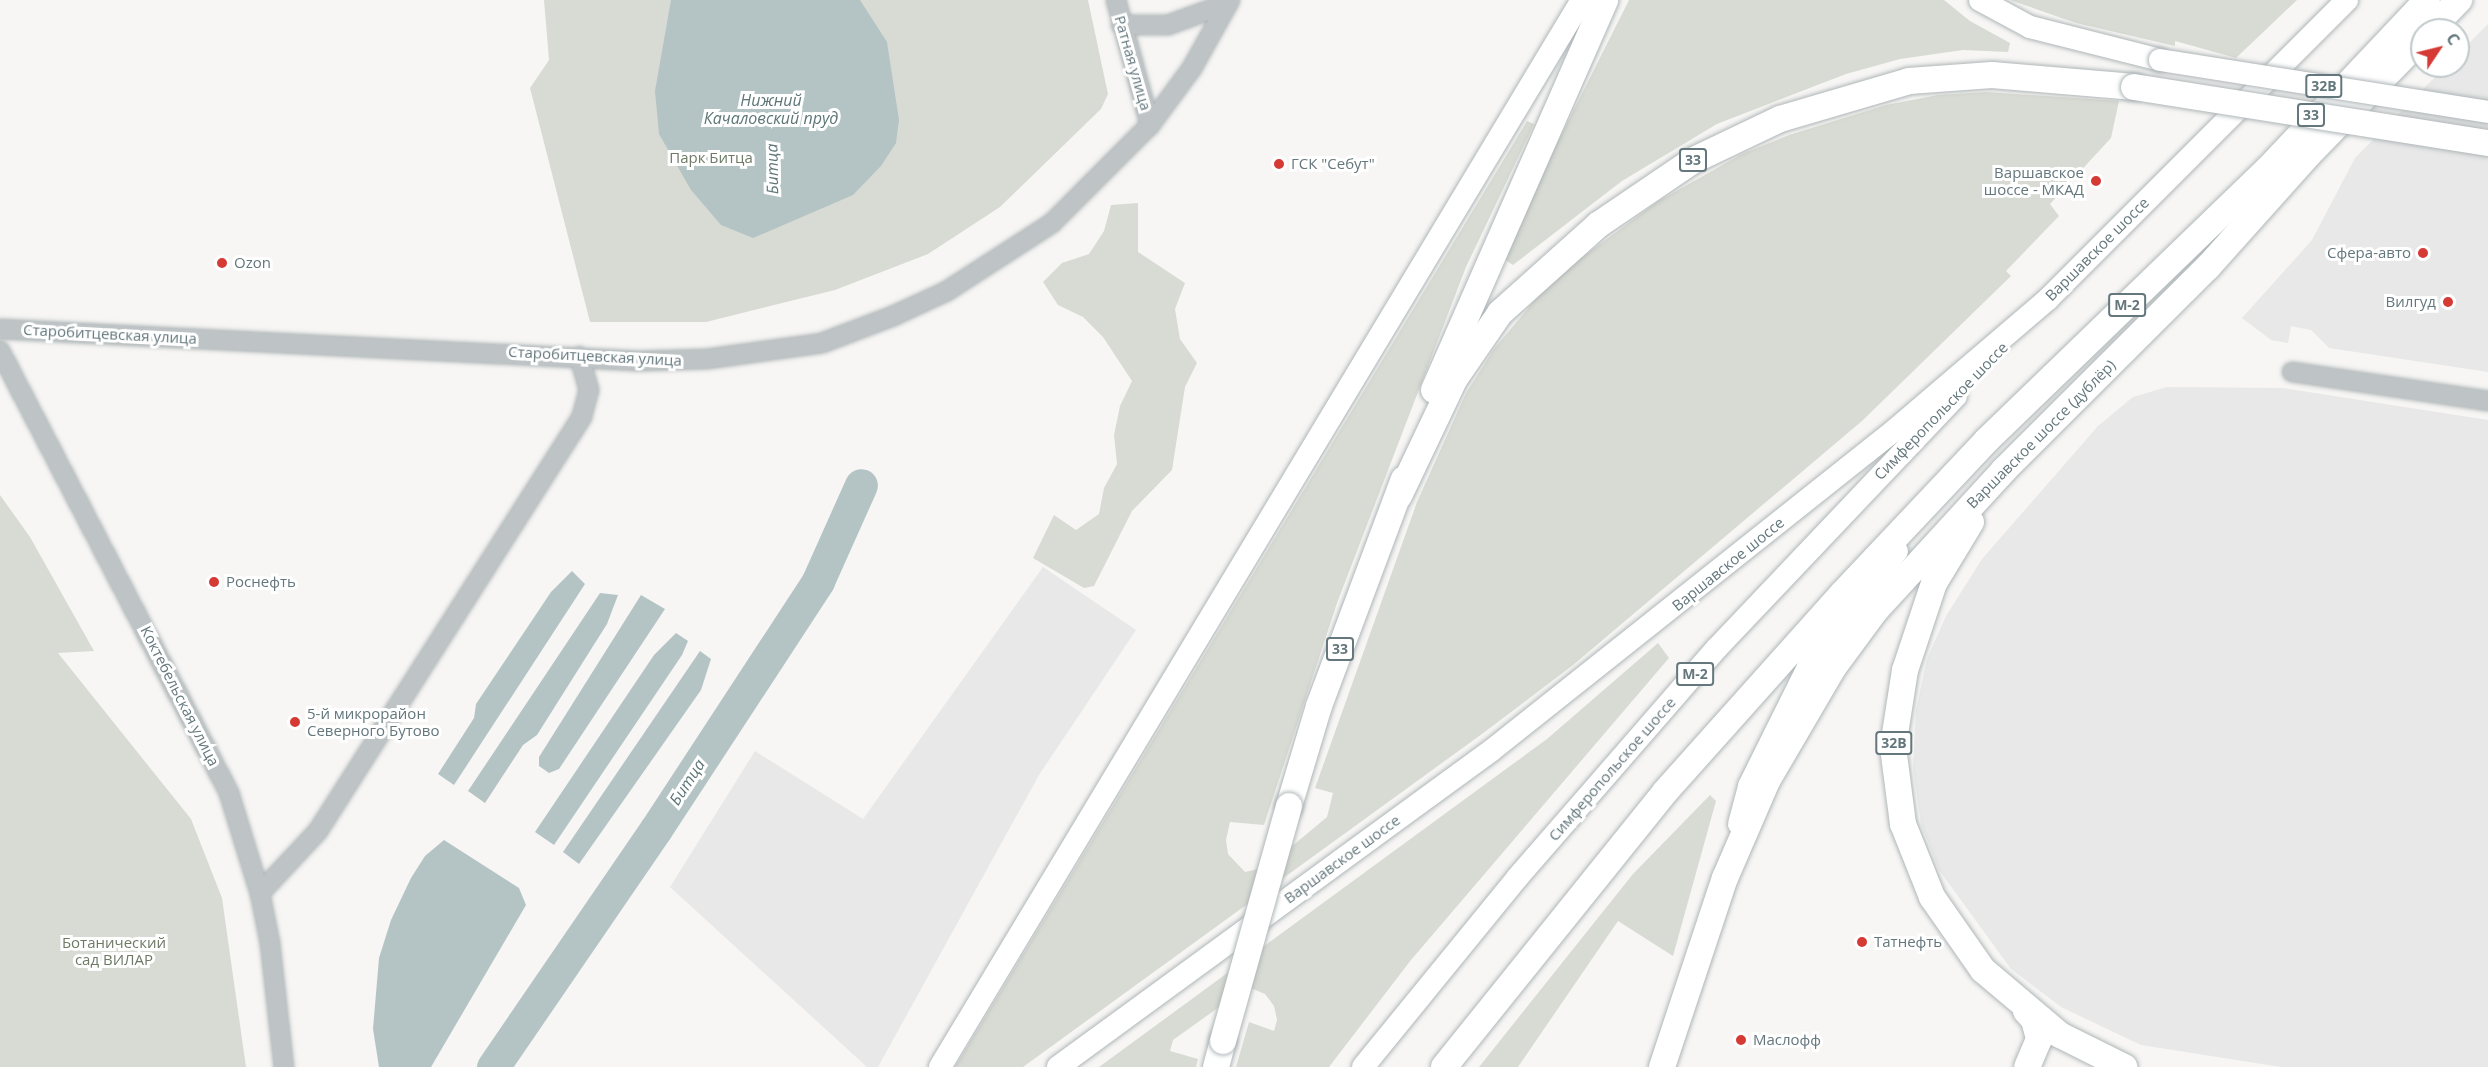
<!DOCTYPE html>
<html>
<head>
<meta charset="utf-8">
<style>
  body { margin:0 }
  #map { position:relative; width:2488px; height:1067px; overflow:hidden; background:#f7f6f4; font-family:"Open Sans",sans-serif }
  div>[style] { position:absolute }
  .built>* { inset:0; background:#e7e8e7 }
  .green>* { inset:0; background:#d8dbd3 }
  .water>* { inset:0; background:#b4c4c5 }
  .river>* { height:33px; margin:-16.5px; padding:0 16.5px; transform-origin:16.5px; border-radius:16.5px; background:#b4c4c5 }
  .roads { filter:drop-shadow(0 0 2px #afb6b8) drop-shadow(0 0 2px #afb6b8) }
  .minor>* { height:18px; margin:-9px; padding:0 9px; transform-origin:9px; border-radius:9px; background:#bec3c5 }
  .major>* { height:22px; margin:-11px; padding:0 11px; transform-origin:11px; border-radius:11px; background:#fff }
  .highway>* { height:26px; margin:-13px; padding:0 13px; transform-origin:13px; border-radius:13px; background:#fff }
  .bridges { filter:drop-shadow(0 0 2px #afb6b8) drop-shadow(0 0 2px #afb6b8) }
  .major-bridge>* { height:22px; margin:-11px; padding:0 11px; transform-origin:11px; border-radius:11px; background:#fff }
  .highway-bridge>* { height:26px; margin:-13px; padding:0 13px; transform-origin:13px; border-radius:13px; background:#fff }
  .dots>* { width:16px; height:16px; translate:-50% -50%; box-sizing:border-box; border:3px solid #fff; border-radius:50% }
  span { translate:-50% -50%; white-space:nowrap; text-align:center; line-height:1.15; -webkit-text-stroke:6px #fff; paint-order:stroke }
  .shield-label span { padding:2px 4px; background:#fff; border:2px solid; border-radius:4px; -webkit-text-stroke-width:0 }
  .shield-label { font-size:14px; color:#64777d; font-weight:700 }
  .street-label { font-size:15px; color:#64777d }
  .park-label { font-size:15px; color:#6e7a66 }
  .poi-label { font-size:15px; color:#64777d }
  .left { translate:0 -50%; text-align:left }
  .right { translate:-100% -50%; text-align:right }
  .water-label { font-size:16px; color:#5e7678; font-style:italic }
  .north { position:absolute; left:2410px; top:18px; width:60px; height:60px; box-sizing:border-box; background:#fff; border:2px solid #c1c9cb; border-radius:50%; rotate:55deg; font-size:16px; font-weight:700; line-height:24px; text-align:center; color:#64777d }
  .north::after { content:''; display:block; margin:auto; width:21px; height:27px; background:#d63a35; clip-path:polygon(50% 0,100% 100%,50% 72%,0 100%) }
</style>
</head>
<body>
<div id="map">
  <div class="built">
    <div style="clip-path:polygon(2488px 24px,2488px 372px,2329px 348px,2311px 330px,2291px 326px,2288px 343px,2271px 340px,2242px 318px,2312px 240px,2355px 158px,2446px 66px,2458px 66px,2458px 54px)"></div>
    <div style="clip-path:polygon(2167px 387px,2283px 388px,2488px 420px,2488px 1067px,2281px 1067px,2141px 1045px,2061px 1007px,2011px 969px,1939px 870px,1921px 824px,1913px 768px,1916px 710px,1927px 659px,1946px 616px,1982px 559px,2098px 426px,2133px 397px)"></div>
    <div style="clip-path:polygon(1043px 567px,1136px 630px,1039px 775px,878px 1067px,867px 1067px,670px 887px,755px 751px,863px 819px)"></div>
  </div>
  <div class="green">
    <div style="clip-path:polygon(544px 0,1088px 0,1108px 94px,1101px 109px,1000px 207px,928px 254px,835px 290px,706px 322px,590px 322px,530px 88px,549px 60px)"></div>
    <div style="clip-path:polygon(1629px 0,1944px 0,1970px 21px,2010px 43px,2008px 52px,1963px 50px,1900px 59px,1846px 74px,1717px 124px,1622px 181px,1513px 265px,1504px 259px,1525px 207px)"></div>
    <div style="clip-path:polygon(2010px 0,2297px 0,2236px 58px,2175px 41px,2175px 46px,2076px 23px)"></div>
    <div style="clip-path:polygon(1987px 92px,2119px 101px,2111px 138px,2050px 204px,2059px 216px,2006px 271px,2011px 276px,1862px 421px,1573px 665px,1482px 734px,1023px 1067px,955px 1067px,1527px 121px,1534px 124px,1466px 267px,1337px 603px,1264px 825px,1230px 822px,1226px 840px,1228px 854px,1245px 872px,1267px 867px,1327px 817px,1333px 793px,1315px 788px,1417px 502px,1466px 393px,1494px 349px,1540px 294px,1569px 267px,1657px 202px,1742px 154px,1789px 135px,1886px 105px,1938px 95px)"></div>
    <div style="clip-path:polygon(1138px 203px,1138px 252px,1185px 283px,1175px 309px,1180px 339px,1197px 363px,1185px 387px,1172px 470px,1132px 511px,1094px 586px,1084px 588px,1033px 558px,1054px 515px,1076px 530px,1099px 514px,1104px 488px,1117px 464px,1114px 435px,1120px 406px,1132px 381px,1103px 337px,1083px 317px,1058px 305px,1043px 282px,1062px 263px,1089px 254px,1104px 231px,1111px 205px)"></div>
    <div style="clip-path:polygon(0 495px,30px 537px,94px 651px,58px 653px,191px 819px,222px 898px,246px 1067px,0 1067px)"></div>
    <div style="clip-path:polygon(1658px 643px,1669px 658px,1411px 960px,1329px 1067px,1236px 1067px,1249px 1022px,1274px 1031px,1277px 1020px,1274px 1006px,1265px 994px,1253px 989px,1240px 992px,1173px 1040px,1170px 1051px,1198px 1059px,1196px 1067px,1099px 1067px,1547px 739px)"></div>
    <div style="clip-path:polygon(1710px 795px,1716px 801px,1673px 956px,1618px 921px,1518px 1067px,1479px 1067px,1633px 874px)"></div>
  </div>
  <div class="water">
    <div style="clip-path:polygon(671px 0,860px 0,887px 42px,899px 120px,896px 143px,881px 166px,853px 195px,753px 238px,721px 225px,691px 190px,659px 134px,655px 91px)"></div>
    <div style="clip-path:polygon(572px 571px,585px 584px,454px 785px,438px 774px,474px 718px,476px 704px,551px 592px)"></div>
    <div style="clip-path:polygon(600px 593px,618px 595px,607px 624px,537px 735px,523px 745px,485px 803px,468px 791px)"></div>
    <div style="clip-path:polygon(641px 595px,665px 609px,559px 769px,549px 773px,539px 766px,539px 757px)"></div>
    <div style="clip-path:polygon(676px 633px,688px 641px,682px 655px,554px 845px,535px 832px,654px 655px)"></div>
    <div style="clip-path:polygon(700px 651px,711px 659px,701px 690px,579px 864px,563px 852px)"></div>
    <div style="clip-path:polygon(444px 840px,519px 888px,526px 905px,431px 1067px,379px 1067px,373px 1029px,379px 958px,391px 920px,411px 878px,425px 856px)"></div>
  </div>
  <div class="river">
    <div style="left:493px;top:1067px;width:288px;rotate:-55.6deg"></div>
    <div style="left:656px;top:829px;width:296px;rotate:-56.8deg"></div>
    <div style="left:818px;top:581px;width:105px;rotate:-65.9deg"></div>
  </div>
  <div class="roads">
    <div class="minor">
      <div style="left:1116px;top:0;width:130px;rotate:74.8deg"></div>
      <div style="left:1121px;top:25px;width:47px"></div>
      <div style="left:1168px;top:25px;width:64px;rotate:-20.1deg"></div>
      <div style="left:0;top:329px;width:639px;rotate:2.87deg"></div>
      <div style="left:638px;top:361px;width:69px;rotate:-1.7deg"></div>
      <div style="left:707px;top:359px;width:116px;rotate:-7.9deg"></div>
      <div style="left:822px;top:343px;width:76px;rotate:-20.8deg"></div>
      <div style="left:893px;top:316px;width:60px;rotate:-24.8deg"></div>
      <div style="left:947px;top:291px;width:125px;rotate:-32.9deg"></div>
      <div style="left:1052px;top:223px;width:139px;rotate:-45deg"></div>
      <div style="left:1150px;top:125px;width:71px;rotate:-53.6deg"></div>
      <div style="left:1192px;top:68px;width:78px;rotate:-60.8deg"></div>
      <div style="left:0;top:351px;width:498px;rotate:62.6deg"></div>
      <div style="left:229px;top:793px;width:105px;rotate:72.8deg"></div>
      <div style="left:260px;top:893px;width:51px;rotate:78.7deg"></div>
      <div style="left:270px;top:943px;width:125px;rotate:83.6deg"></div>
      <div style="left:2292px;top:372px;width:198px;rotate:8.4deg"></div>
      <div style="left:260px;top:893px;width:85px;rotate:-46.9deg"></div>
      <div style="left:318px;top:831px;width:492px;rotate:-57.5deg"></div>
      <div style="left:582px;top:416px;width:27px;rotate:-75deg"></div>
      <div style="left:589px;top:390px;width:35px;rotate:-106deg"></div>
    </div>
    <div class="major">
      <div style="left:1980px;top:0;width:57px;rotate:28.4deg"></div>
      <div style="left:2030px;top:27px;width:134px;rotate:14.2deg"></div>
      <div style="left:1739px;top:824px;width:39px;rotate:-75deg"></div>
      <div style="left:1749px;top:786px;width:133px;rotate:-63.6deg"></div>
      <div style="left:1808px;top:667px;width:146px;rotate:-52.5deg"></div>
      <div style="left:940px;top:1067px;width:1245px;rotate:-58.97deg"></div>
      <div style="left:1058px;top:1067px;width:537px;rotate:-36.14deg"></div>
      <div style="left:1492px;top:750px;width:516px;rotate:-38.47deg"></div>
      <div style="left:1896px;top:429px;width:200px;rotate:-40.5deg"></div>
      <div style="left:2048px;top:299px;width:423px;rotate:-45deg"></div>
      <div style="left:1363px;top:1067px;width:244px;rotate:-50.8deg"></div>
      <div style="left:1517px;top:878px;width:305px;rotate:-49deg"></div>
      <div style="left:1717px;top:648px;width:347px;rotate:-46.5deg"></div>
    </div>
    <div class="highway">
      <div style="left:2430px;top:30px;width:42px;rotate:-46deg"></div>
      <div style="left:1434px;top:390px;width:426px;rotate:-66.3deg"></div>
      <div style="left:1399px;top:496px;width:128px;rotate:-64.6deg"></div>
      <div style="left:1454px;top:380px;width:81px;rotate:-55.5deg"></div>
      <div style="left:1500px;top:313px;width:132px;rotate:-41.9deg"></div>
      <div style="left:1598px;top:225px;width:114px;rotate:-34.2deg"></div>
      <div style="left:1692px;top:161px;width:98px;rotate:-25.5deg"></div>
      <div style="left:1780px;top:119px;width:134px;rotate:-16.4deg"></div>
      <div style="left:1909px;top:81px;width:83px;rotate:-4.1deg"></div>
      <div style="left:1992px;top:75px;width:143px;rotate:4.8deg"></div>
      <div style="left:1971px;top:522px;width:71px;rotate:121.2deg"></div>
      <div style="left:1934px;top:583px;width:92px;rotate:108.4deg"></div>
      <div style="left:1905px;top:670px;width:78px;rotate:98.9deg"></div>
      <div style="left:1893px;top:747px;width:78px;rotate:82.6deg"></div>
      <div style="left:1903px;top:824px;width:79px;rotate:68.3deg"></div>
      <div style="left:1932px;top:897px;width:89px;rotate:55.1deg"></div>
      <div style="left:1983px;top:970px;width:101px;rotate:40.2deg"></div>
      <div style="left:2060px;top:1035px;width:72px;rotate:26.6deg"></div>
      <div style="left:1289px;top:806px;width:104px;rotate:-73.3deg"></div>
      <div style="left:1319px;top:706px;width:242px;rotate:-69.5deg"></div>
      <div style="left:2026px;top:1011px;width:12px;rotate:48deg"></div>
      <div style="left:2034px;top:1020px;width:20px;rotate:75deg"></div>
      <div style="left:2039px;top:1039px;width:30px;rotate:113deg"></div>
      <div style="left:1216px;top:1067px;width:27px;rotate:-75deg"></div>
      <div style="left:1444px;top:1067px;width:353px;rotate:-51.2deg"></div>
      <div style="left:1665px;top:792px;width:267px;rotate:-48.2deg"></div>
      <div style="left:1843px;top:593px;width:210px;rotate:-46.7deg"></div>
      <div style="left:1987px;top:440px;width:389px;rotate:-44deg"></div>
      <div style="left:2267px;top:170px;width:233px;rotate:-46.7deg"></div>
      <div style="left:1662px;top:1067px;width:199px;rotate:-71.6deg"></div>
      <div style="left:1725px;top:878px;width:106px;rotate:-66.6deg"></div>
      <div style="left:1767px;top:781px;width:131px;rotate:-59.7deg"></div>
      <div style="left:1833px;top:668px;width:71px;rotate:-53.6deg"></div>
      <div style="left:1875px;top:611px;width:191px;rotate:-47.5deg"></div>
      <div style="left:2004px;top:470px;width:288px;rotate:-44.9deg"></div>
      <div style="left:2208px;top:267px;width:150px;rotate:-48.2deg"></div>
      <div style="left:2308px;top:155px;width:163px;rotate:-45.7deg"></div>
    </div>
  </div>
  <div class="bridges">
    <div class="major-bridge">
      <div style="left:2160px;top:60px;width:332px;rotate:9deg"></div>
    </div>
    <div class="highway-bridge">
      <div style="left:2134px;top:87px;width:358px;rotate:9deg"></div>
      <div style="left:1223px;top:1041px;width:244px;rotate:-74.3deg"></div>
    </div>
  </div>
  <div class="dots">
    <div style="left:1279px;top:164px;background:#d63a35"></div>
    <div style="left:2096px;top:181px;background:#d63a35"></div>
    <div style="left:2423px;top:253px;background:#d63a35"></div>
    <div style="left:222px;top:263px;background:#d63a35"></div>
    <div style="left:2448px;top:302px;background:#d63a35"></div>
    <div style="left:214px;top:582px;background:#d63a35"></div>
    <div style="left:295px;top:722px;background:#d63a35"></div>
    <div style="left:1862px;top:942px;background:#d63a35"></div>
    <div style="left:1741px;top:1040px;background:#d63a35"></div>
  </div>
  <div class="shield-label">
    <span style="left:2324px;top:86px">32B</span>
    <span style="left:2311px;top:115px">33</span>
    <span style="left:1693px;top:160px">33</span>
    <span style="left:2127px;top:305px">М-2</span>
    <span style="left:1340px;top:649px">33</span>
    <span style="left:1695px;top:674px">М-2</span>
    <span style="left:1894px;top:743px">32B</span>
  </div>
  <div class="street-label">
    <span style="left:1133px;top:63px;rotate:74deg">Ратная улица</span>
    <span style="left:2097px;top:249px;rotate:-45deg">Варшавское шоссе</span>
    <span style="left:110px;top:334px;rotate:3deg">Старобитцевская улица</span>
    <span style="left:595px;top:356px;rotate:3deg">Старобитцевская улица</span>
    <span style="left:1941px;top:411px;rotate:-46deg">Симферопольское шоссе</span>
    <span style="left:2041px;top:434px;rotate:-45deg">Варшавское шоссе (дублёр)</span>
    <span style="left:1728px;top:564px;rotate:-39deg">Варшавское шоссе</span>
    <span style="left:180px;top:696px;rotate:63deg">Коктебельская улица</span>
    <span style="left:1612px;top:769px;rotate:-49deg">Симферопольское шоссе</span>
    <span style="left:1342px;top:859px;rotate:-36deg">Варшавское шоссе</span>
  </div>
  <div class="park-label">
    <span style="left:711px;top:158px">Парк Битца</span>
    <span style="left:114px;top:951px">Ботанический<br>сад ВИЛАР</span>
  </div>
  <div class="poi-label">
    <span class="left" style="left:1291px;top:164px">ГСК "Себут"</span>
    <span class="right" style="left:2084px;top:181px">Варшавское<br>шоссе - МКАД</span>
    <span class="right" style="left:2411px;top:253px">Сфера-авто</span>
    <span class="left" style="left:234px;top:263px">Ozon</span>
    <span class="right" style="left:2436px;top:302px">Вилгуд</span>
    <span class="left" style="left:226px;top:582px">Роснефть</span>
    <span class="left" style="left:307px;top:722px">5-й микрорайон<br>Северного Бутово</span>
    <span class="left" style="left:1874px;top:942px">Татнефть</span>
    <span class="left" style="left:1753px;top:1040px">Маслофф</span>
  </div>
  <div class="water-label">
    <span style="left:771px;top:109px">Нижний<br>Качаловский пруд</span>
    <span style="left:772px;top:169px;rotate:-91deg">Битца</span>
    <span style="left:687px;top:782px;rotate:-57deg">Битца</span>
  </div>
  <div class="north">С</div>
</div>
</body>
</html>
